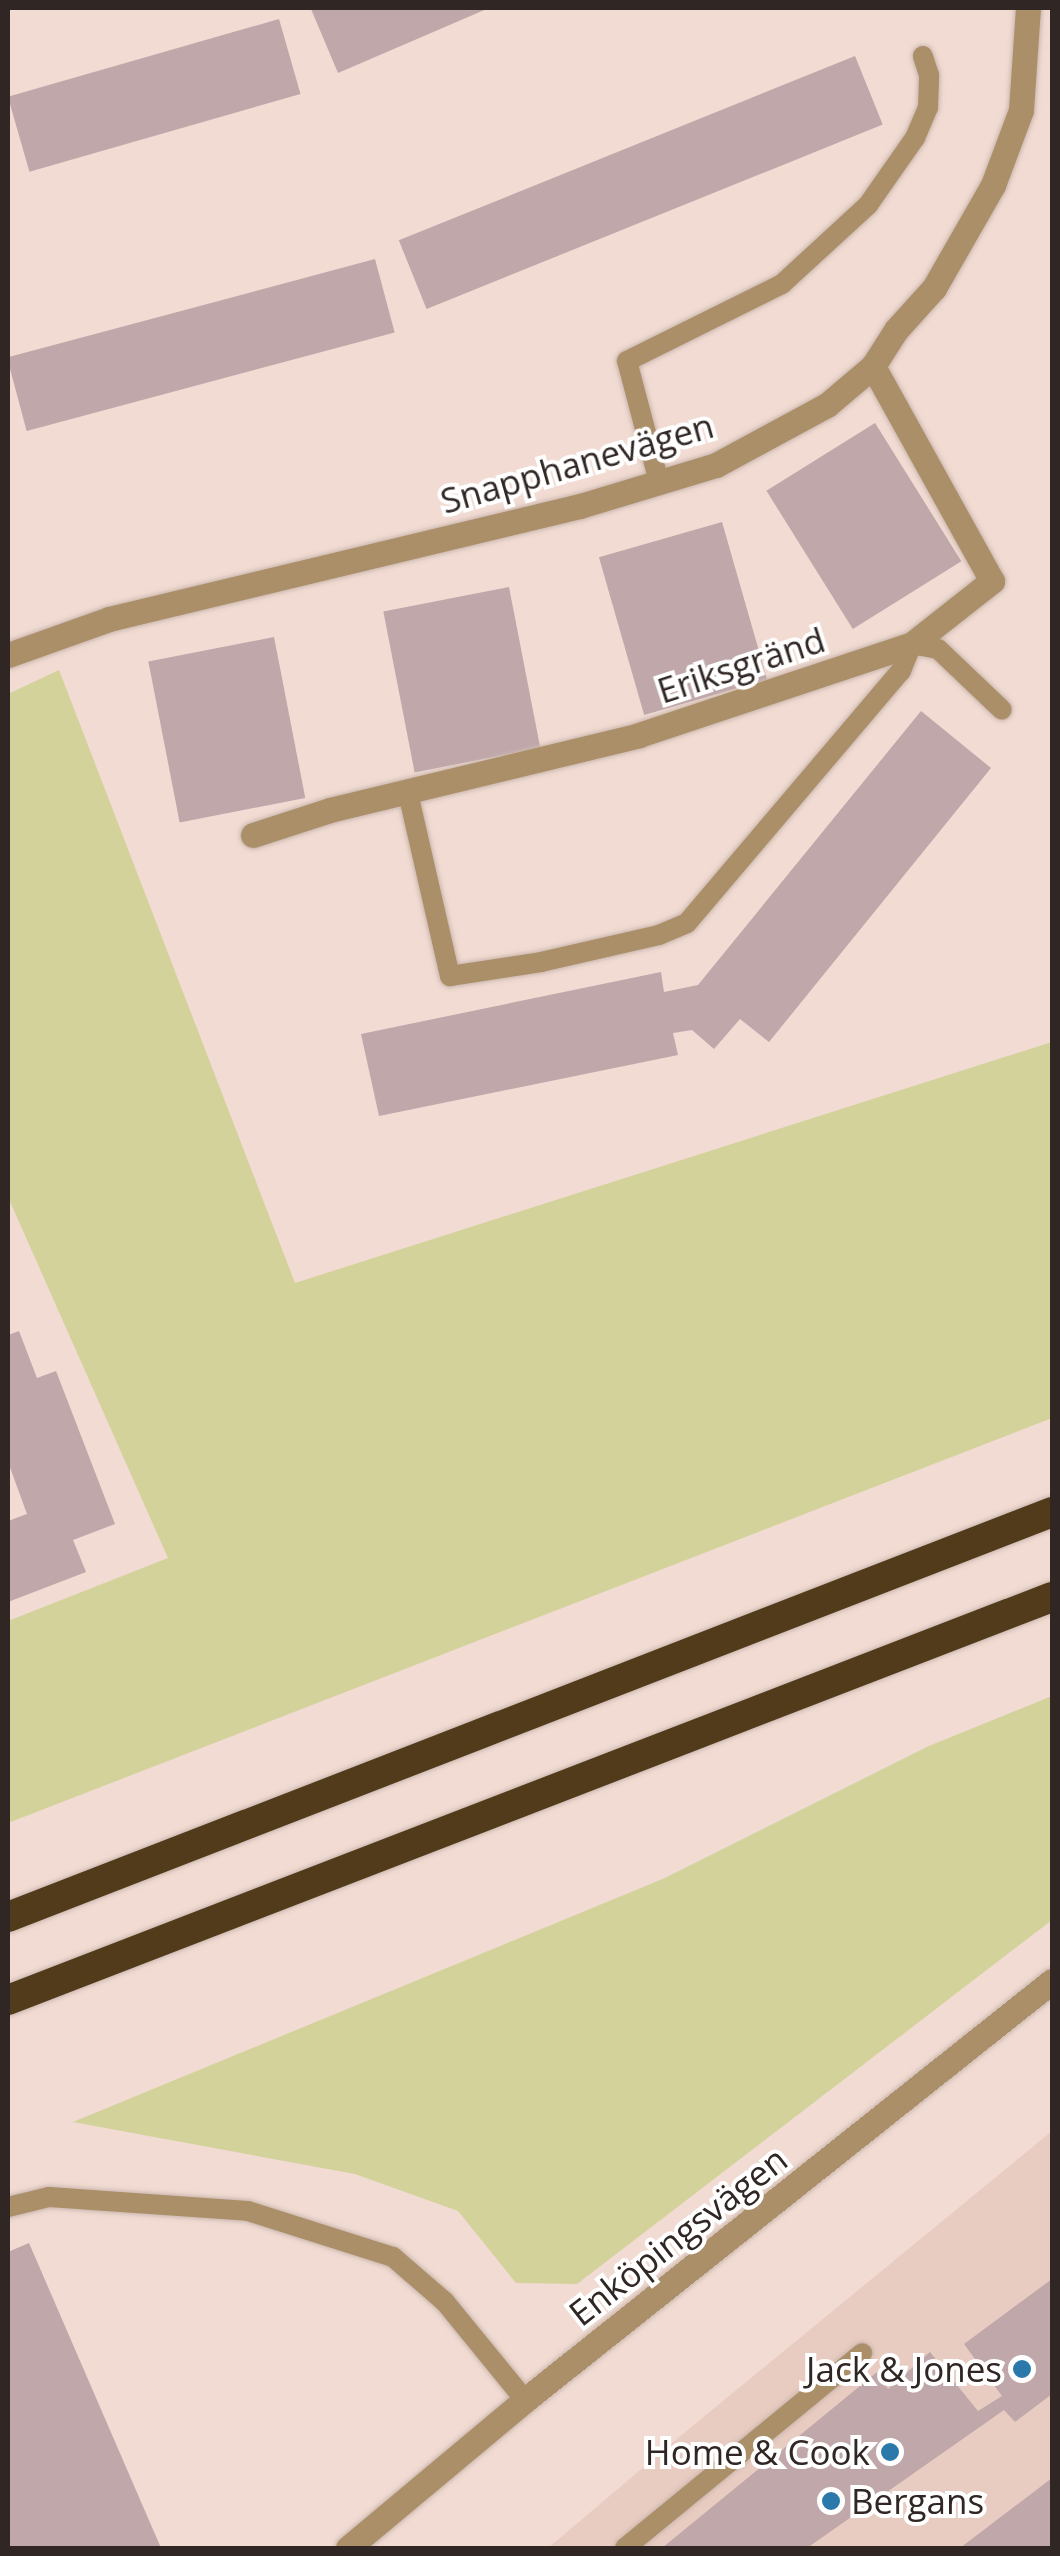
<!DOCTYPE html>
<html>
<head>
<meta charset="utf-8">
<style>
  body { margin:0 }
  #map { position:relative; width:1060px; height:2556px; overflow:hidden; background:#f1dbd2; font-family:"Open Sans",sans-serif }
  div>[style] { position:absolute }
  .built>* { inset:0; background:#e9ccc1 }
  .green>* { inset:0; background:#d3d29b }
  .building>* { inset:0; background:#bfa7aa; transform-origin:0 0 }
  .roads { filter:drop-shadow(0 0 2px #cab7af) drop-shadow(0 0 2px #cab7af) }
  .service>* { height:20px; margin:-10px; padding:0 10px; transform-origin:10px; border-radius:10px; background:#ab8f68 }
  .minor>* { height:25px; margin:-12.5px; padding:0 12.5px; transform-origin:12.5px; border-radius:12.5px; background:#ab8f68 }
  .tertiary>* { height:25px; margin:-12.5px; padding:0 12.5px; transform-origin:12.5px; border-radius:12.5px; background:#ab8f68 }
  .motorway>* { height:30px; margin:-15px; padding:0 15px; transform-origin:15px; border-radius:15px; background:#513b1b }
  .dots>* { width:28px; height:28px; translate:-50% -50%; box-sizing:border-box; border:5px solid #fff; border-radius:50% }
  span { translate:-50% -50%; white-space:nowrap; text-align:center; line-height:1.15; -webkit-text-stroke:8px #fff; paint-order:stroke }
  .street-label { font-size:35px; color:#302724 }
  .poi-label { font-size:35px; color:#302724 }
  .right { translate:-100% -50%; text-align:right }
  .left { translate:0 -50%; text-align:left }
  .frame { position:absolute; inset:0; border:10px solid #302724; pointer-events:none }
</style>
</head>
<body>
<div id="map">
  <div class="built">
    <div style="clip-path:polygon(1052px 2131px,1052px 2548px,548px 2548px,684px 2433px)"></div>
  </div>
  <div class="green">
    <div style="clip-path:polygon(59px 670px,295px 1283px,1052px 1042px,1052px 1418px,8px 1823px,8px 1621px,168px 1558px,8px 1197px,8px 694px)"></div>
    <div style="clip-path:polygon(1052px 1696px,1052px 1920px,577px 2284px,516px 2283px,458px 2211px,355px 2174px,73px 2122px,665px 1878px,929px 1746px)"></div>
  </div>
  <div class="building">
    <div style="clip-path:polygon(315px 8px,489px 8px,338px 73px,311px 9px)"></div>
    <div style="left:279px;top:19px;width:78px;height:282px;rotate:74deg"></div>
    <div style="left:855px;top:56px;width:74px;height:492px;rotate:68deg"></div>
    <div style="left:375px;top:259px;width:76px;height:381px;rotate:75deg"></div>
    <div style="left:875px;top:423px;width:163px;height:128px;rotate:58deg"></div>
    <div style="left:722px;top:522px;width:164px;height:128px;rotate:74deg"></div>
    <div style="left:509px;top:587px;width:164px;height:128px;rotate:79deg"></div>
    <div style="left:274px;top:637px;width:164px;height:128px;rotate:79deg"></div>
    <div style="clip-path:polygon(921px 711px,991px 768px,769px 1042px,740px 1019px,714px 1049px,692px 1030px,673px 1033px,678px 1055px,379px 1116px,361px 1034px,661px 972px,664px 992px,698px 985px)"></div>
    <div style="clip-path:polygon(19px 1331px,37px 1378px,56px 1371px,115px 1524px,73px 1540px,86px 1572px,8px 1602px,8px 1521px,27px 1514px,8px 1462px,8px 1335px)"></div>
    <div style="clip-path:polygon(29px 2243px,161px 2548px,8px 2548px,8px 2252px)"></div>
    <div style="clip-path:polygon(1052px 2279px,1052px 2394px,1015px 2422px,1004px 2410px,807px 2548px,662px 2548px,877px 2372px,888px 2389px,930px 2352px,978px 2411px,1002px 2396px,964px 2344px)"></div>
    <div style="clip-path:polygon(1052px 2478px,1052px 2548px,960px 2548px)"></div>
  </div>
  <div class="roads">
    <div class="service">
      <div style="left:659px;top:482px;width:125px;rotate:-104.8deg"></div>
      <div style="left:627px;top:361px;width:173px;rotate:-26.4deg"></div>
      <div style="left:782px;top:284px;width:117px;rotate:-42.6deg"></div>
      <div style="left:868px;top:205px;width:82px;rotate:-55deg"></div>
      <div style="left:915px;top:138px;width:33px;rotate:-67deg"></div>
      <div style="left:928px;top:108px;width:33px;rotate:-88deg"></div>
      <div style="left:929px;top:75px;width:20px;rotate:-108deg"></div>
      <div style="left:408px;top:793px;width:188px;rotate:77.1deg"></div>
      <div style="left:450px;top:976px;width:92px;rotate:-8.7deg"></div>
      <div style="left:541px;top:962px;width:121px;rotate:-12.9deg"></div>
      <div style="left:659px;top:935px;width:30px;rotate:-23deg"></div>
      <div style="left:687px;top:923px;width:331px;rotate:-49.7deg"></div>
      <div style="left:901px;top:671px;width:29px;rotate:-68deg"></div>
      <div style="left:912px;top:644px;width:26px;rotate:11deg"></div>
      <div style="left:938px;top:649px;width:88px;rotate:43.6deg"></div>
      <div style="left:8px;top:2207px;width:42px;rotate:-13.7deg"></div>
      <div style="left:49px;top:2197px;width:199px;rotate:4deg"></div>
      <div style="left:248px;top:2211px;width:152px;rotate:17.6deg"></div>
      <div style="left:393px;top:2257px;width:69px;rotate:40.9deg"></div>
      <div style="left:445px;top:2302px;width:127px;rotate:50.8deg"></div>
      <div style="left:625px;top:2548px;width:307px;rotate:-39.4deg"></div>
    </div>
    <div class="minor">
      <div style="left:8px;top:655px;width:107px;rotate:-19.6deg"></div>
      <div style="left:109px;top:619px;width:484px;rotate:-13.5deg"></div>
      <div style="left:580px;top:506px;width:142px;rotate:-16.8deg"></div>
      <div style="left:716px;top:465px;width:126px;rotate:-28.4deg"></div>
      <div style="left:827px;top:405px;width:60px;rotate:-40.3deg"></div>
      <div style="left:873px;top:366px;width:43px;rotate:-57.4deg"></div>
      <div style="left:896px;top:330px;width:57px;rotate:-47.9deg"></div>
      <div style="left:934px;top:288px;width:119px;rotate:-60.2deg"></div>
      <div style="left:993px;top:185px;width:80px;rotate:-69.5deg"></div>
      <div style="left:1021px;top:110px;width:102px;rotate:-86.1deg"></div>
      <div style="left:253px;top:835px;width:81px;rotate:-18deg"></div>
      <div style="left:330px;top:810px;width:318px;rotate:-13.6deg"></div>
      <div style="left:639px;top:735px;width:288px;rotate:-18.4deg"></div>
      <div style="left:912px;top:644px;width:102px;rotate:-38.2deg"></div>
      <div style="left:992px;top:581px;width:246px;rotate:-119deg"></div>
    </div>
    <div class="tertiary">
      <div style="left:348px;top:2548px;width:231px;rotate:-39.9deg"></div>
      <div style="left:525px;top:2400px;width:673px;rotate:-38.49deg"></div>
    </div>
    <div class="motorway">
      <div style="left:8px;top:1917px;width:1120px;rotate:-21.2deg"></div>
      <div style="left:8px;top:2000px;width:1119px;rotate:-21.11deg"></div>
    </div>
  </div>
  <div class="dots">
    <div style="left:1022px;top:2369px;background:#2b79ab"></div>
    <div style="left:890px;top:2452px;background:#2b79ab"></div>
    <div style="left:831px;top:2501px;background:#2b79ab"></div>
  </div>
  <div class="street-label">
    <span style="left:577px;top:463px;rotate:-16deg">Snapphanevägen</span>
    <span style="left:741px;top:665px;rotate:-18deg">Eriksgränd</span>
    <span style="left:678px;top:2236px;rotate:-38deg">Enköpingsvägen</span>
  </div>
  <div class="poi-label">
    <span class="right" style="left:1002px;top:2369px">Jack &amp; Jones</span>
    <span class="right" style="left:870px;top:2452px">Home &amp; Cook</span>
    <span class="left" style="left:851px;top:2501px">Bergans</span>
  </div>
  <div class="frame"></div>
</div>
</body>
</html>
